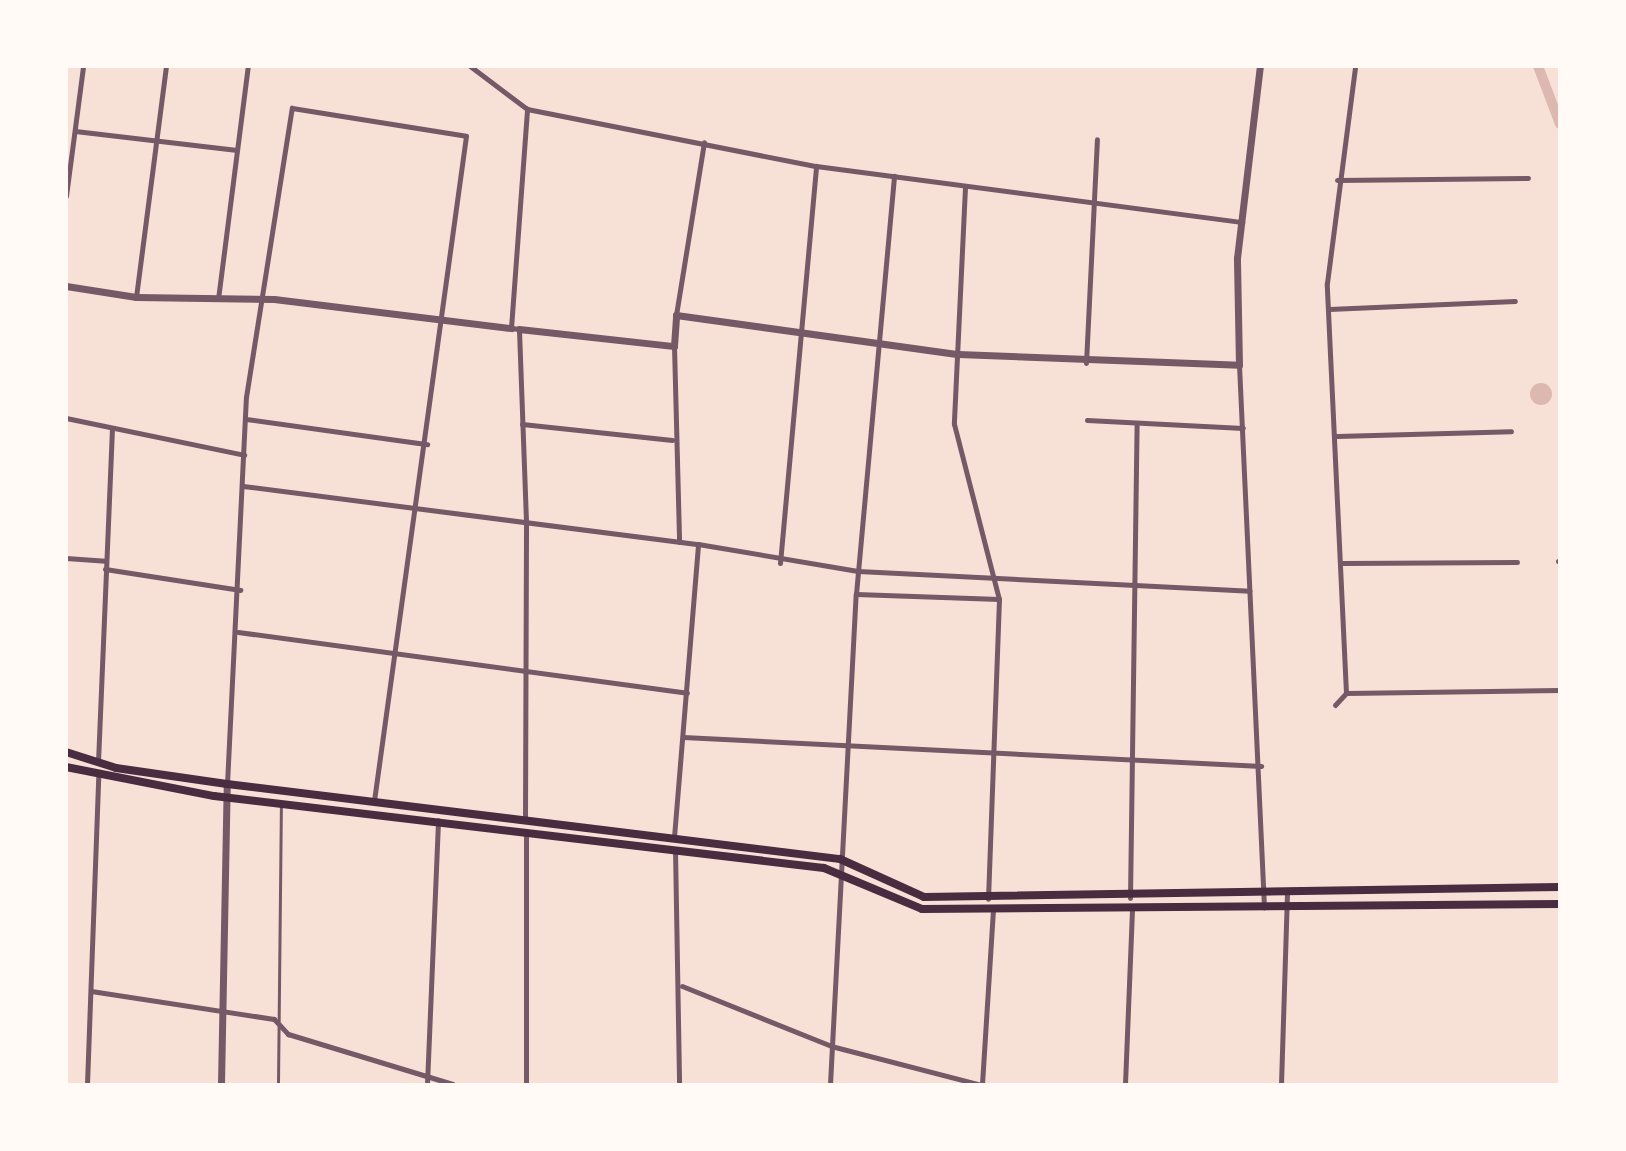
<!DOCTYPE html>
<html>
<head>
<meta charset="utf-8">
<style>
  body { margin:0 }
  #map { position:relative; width:1626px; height:1151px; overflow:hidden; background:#f7e1d7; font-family:"Fira Sans Condensed",sans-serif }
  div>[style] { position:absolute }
  .water>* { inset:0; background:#dcb8b0 }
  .round { border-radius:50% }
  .canal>* { height:10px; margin:-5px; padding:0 5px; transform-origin:5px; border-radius:5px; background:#dcb8b0 }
  .service>* { height:2.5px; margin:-1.25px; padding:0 1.25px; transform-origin:1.25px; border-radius:1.25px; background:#755966 }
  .minor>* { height:5px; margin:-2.5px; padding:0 2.5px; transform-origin:2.5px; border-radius:2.5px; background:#755966 }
  .tertiary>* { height:7px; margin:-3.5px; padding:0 3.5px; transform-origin:3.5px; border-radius:3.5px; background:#755966 }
  .secondary>* { height:8px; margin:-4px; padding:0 4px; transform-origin:4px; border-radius:4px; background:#4a2c40 }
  span { translate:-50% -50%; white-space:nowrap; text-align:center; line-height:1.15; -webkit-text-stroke:6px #fffaf5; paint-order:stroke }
  .frame { position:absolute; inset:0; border:68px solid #fffaf5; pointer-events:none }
</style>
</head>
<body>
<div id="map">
  <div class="water">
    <div class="round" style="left:1530px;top:383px;width:22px;height:22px"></div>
  </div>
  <div class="canal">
    <div style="left:1538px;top:66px;width:62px;rotate:69.2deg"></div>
  </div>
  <div class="service">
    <div style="left:278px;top:1084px;width:278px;rotate:-89.4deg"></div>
  </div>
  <div class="minor">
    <div style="left:470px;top:66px;width:71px;rotate:37deg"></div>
    <div style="left:527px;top:109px;width:295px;rotate:11.2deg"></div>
    <div style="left:816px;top:166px;width:430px;rotate:7.5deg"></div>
    <div style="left:75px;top:131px;width:163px;rotate:6.7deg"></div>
    <div style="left:1337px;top:180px;width:191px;rotate:-0.6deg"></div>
    <div style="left:965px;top:187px;width:237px;rotate:92.7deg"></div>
    <div style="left:954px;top:424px;width:181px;rotate:75.6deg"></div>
    <div style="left:999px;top:599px;width:300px;rotate:92.1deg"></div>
    <div style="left:66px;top:196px;width:131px;rotate:-82.5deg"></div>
    <div style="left:136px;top:297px;width:233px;rotate:-82.6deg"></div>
    <div style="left:218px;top:299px;width:235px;rotate:-82.7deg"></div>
    <div style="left:1329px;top:309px;width:186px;rotate:-2.5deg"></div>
    <div style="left:676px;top:315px;width:175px;rotate:-80.8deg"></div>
    <div style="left:674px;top:346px;width:196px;rotate:88.5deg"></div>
    <div style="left:1086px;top:363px;width:224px;rotate:-87.2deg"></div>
    <div style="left:1239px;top:365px;width:543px;rotate:87.36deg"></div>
    <div style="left:66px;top:418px;width:182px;rotate:11.7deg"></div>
    <div style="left:246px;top:419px;width:183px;rotate:7.9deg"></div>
    <div style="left:1087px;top:420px;width:156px;rotate:2.9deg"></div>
    <div style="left:522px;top:424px;width:151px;rotate:6.1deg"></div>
    <div style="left:1337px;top:436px;width:174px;rotate:-1.6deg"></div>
    <div style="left:243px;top:486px;width:459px;rotate:7.3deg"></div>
    <div style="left:698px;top:544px;width:162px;rotate:9.6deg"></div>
    <div style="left:858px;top:571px;width:392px;rotate:2.9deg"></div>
    <div style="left:66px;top:558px;width:39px;rotate:4deg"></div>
    <div style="left:1558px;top:561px;width:2px"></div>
    <div style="left:780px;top:563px;width:399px;rotate:-84.8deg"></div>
    <div style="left:1343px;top:563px;width:174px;rotate:-0.3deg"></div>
    <div style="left:105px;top:569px;width:137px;rotate:8.8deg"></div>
    <div style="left:856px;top:594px;width:143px;rotate:2deg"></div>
    <div style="left:238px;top:632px;width:453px;rotate:7.7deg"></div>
    <div style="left:1346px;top:693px;width:410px;rotate:-92.7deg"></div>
    <div style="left:1327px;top:283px;width:219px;rotate:-82.6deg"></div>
    <div style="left:1335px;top:705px;width:16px;rotate:-47deg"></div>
    <div style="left:1346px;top:693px;width:214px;rotate:-0.8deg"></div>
    <div style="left:683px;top:737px;width:579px;rotate:2.87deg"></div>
    <div style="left:98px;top:762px;width:334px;rotate:-87.6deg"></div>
    <div style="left:227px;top:784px;width:387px;rotate:-87.2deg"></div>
    <div style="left:246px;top:397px;width:293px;rotate:-81deg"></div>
    <div style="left:292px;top:108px;width:176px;rotate:9.1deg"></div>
    <div style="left:466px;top:136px;width:671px;rotate:97.88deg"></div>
    <div style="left:525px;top:818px;width:297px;rotate:-89.8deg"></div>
    <div style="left:526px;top:521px;width:192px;rotate:-92.1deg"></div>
    <div style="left:519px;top:329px;width:8px;rotate:-173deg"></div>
    <div style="left:511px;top:328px;width:220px;rotate:-85.8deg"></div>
    <div style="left:526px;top:832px;width:252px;rotate:90deg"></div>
    <div style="left:674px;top:837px;width:294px;rotate:-85.3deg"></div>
    <div style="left:675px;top:849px;width:235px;rotate:89deg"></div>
    <div style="left:1130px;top:898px;width:475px;rotate:-89.2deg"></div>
    <div style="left:682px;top:986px;width:161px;rotate:21.9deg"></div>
    <div style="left:831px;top:1046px;width:152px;rotate:14.5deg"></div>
    <div style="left:91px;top:991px;width:185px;rotate:8.7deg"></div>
    <div style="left:274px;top:1019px;width:21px;rotate:47deg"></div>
    <div style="left:288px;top:1034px;width:172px;rotate:16.9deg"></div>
    <div style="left:87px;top:1084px;width:307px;rotate:-87.9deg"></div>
    <div style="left:427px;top:1084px;width:264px;rotate:-87.6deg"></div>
    <div style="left:830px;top:1084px;width:491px;rotate:-87deg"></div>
    <div style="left:856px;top:594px;width:420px;rotate:-84.8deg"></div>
    <div style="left:982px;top:1084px;width:173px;rotate:-86.4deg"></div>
    <div style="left:1125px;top:1084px;width:175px;rotate:-87.7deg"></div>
    <div style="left:1281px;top:1084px;width:191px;rotate:-88.2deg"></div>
  </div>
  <div class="tertiary">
    <div style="left:66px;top:286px;width:71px;rotate:8.9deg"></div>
    <div style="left:136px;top:297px;width:138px;rotate:0.8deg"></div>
    <div style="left:274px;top:299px;width:239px;rotate:7deg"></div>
    <div style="left:519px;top:329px;width:156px;rotate:6.3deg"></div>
    <div style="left:674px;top:346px;width:31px;rotate:-86deg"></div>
    <div style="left:676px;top:315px;width:285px;rotate:7.9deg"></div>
    <div style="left:958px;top:354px;width:281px;rotate:2.2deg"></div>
    <div style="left:1239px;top:365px;width:107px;rotate:-91.1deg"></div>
    <div style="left:1237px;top:258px;width:193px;rotate:-83.2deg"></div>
    <div style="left:221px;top:1084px;width:300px;rotate:-88.9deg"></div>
  </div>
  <div class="secondary">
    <div style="left:66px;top:752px;width:52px;rotate:17.7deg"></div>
    <div style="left:116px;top:768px;width:112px;rotate:8.2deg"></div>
    <div style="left:227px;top:784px;width:618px;rotate:6.98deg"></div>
    <div style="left:840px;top:859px;width:92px;rotate:24.3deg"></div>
    <div style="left:924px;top:897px;width:636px;rotate:-0.9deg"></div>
    <div style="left:66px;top:767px;width:151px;rotate:11.1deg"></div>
    <div style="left:214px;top:796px;width:614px;rotate:6.73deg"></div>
    <div style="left:824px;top:868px;width:106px;rotate:22.7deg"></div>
    <div style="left:922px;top:909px;width:638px;rotate:-0.45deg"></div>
  </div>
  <div class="frame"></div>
</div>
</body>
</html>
